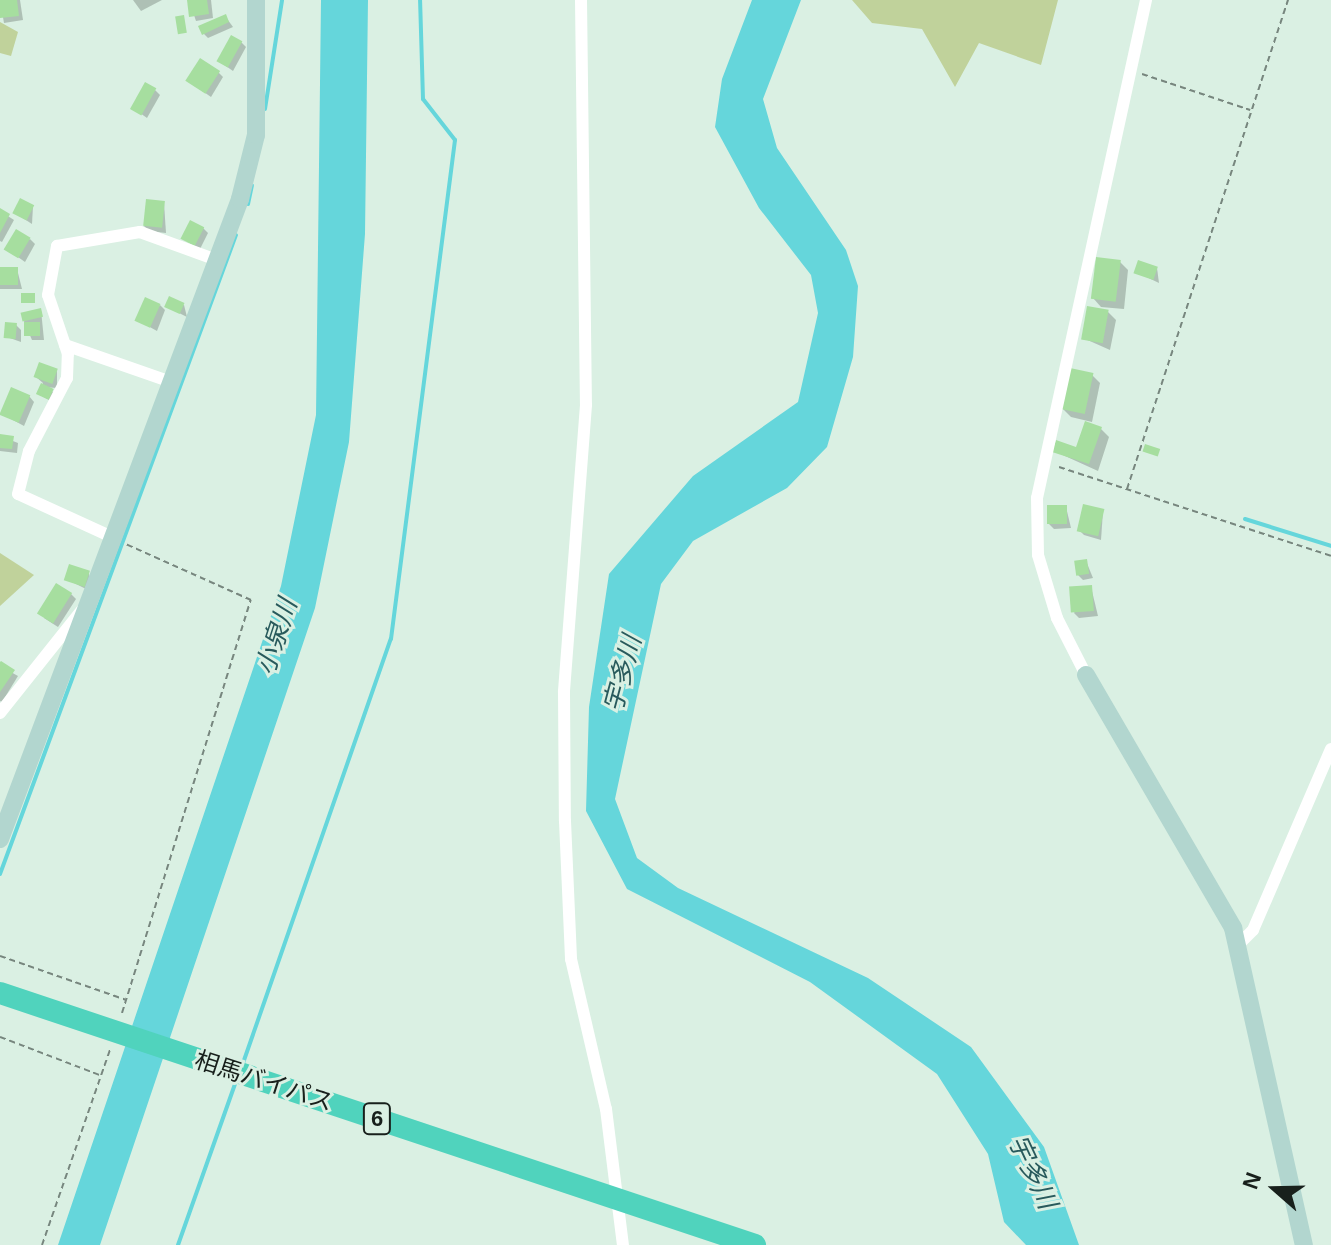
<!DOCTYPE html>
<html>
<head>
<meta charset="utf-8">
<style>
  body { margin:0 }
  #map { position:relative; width:1331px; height:1245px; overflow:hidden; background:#daf0e3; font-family:Arial,"Noto Sans JP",sans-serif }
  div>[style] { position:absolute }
  .green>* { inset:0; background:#c0d29b }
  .water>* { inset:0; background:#65d6db }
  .shadow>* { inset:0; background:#0003 }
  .stream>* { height:4px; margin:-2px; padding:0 2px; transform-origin:2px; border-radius:2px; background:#65d6db }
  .building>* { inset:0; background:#a6de9f; transform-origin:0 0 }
  .path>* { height:2px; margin-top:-1px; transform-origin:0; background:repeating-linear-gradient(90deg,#77867e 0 6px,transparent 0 10px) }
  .street>* { height:12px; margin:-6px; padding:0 6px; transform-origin:6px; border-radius:6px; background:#fff }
  .secondary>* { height:18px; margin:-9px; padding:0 9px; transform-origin:9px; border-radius:9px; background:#b2d6cf }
  .highway>* { height:22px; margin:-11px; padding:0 11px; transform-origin:11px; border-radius:11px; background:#50d3bd }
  span { translate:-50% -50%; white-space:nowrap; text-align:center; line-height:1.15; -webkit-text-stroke:6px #daf0e3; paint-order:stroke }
  .shield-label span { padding:2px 6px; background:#daf0e3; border:2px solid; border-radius:6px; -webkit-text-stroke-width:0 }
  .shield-label { font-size:22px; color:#18201c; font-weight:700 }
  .street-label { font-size:24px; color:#18201c }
  .water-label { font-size:26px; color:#285a5c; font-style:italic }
  .north { position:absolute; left:1235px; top:1149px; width:80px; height:80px; -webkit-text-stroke:6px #daf0e3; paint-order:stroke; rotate:290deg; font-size:22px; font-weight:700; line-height:32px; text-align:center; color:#18201c }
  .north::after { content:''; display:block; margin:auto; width:28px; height:36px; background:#18201c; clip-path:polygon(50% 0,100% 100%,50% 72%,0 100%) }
</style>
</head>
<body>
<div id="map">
  <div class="green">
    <div style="clip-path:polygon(852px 0,1058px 0,1041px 65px,979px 43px,955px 87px,922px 29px,872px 23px)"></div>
    <div style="clip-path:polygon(0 22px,18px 32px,11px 56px,0 53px)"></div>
    <div style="clip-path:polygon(0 553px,34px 575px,0 606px)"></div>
  </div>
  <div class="water">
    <div style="clip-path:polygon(321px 0,368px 0,365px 234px,349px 442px,315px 608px,100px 1245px,58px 1245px,281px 586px,316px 415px)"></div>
    <div style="clip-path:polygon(752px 0,801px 0,763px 99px,777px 148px,846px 250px,858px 286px,853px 357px,827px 447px,787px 488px,693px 541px,661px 584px,615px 799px,637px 858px,678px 888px,868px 978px,971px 1047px,1044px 1147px,1079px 1245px,1026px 1245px,1004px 1222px,988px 1154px,937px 1074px,810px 982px,627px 889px,586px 811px,589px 707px,609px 574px,693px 476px,798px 402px,818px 313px,811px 275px,759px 208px,715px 127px,722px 79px)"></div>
  </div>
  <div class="shadow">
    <div style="clip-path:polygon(0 0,20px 0,23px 20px,4px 23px)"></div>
    <div style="clip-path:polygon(133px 0,162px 0,141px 11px)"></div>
    <div style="clip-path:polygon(189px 0,211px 0,213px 18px,196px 21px)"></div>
    <div style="clip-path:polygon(225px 16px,233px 27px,208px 38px,203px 33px)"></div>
    <div style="clip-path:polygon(241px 42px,246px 47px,233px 71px,220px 62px)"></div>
    <div style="clip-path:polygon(218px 72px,223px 77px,211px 97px,188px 81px)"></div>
    <div style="clip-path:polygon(155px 90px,160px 95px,147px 118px,133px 108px)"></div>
    <div style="clip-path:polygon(164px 203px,166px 233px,149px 231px,144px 226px)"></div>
    <div style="clip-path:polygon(33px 206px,32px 224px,15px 213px)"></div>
    <div style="clip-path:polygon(0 211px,14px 220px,2px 242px,0 241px)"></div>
    <div style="clip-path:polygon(203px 228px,208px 233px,200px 249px,183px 238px)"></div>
    <div style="clip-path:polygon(30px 239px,35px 244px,25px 262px,8px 250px)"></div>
    <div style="clip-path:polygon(1120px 262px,1128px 270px,1124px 309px,1101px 307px,1093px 298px)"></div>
    <div style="clip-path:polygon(1157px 268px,1159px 283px,1136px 272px)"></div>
    <div style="clip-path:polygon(0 269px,17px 269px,22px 289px,0 289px)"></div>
    <div style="clip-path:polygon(160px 305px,165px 310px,157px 331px,137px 320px)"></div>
    <div style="clip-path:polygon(184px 305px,187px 317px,167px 307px)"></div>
    <div style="clip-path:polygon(41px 310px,44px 340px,32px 340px,23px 319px)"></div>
    <div style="clip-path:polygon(1108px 312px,1116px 320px,1110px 350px,1083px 338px)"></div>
    <div style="clip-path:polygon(16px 325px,21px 330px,21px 342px,7px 337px)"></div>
    <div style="clip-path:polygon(57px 371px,57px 388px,43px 387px,55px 393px,51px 401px,38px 394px,43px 383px,36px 377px)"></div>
    <div style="clip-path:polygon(1092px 375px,1100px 383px,1092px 422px,1071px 417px,1063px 409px)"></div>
    <div style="clip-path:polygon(29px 396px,34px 402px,24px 426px,2px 414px)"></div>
    <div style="clip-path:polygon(1101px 429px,1109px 437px,1098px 471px,1054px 451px,1078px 449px)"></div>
    <div style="clip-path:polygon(0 436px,18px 443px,17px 453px,0 451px)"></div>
    <div style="clip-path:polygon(1066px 507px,1071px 528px,1054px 529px,1049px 524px)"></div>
    <div style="clip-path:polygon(1103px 511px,1101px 540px,1084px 535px,1079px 530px)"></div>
    <div style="clip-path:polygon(1086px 561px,1093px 578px,1083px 580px,1078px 575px)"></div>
    <div style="clip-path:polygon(89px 573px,90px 591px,66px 579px)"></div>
    <div style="clip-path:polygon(1091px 587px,1098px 616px,1079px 618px,1074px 613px)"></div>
    <div style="clip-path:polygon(71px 594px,76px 599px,58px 627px,44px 618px)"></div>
    <div style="clip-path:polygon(0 666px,18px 676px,2px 702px,0 701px)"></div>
  </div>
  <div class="stream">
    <div style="left:265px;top:109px;width:110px;rotate:-81.1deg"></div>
    <div style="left:248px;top:204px;width:19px;rotate:-78deg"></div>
    <div style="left:1245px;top:519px;width:90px;rotate:17.4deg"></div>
    <div style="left:0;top:874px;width:681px;rotate:-69.73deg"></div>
    <div style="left:242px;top:1066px;width:452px;rotate:-70.8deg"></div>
    <div style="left:391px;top:639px;width:503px;rotate:-82.69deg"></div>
    <div style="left:455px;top:140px;width:52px;rotate:-128deg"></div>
    <div style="left:423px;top:99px;width:99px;rotate:-91.7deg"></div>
    <div style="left:178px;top:1245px;width:174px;rotate:-70.5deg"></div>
  </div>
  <div class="building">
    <div style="clip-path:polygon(0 0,17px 0,19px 16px,0 18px)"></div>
    <div style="clip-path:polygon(187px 0,207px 0,209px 14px,189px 17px)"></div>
    <div style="clip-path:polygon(226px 14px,229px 22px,202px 35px,198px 26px)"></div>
    <div style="left:184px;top:15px;width:18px;height:9px;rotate:81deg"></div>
    <div style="left:231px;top:35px;width:13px;height:30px;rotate:29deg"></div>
    <div style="left:200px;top:58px;width:24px;height:27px;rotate:33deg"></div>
    <div style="left:145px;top:82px;width:13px;height:31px;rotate:29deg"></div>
    <div style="left:20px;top:198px;width:16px;height:17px;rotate:27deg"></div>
    <div style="left:146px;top:199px;width:19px;height:27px;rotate:6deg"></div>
    <div style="clip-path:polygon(0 208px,10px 214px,0 233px)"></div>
    <div style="left:190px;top:220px;width:16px;height:21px;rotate:27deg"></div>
    <div style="left:16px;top:229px;width:17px;height:24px;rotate:31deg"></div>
    <div style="left:1096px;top:257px;width:25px;height:42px;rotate:7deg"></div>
    <div style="left:1138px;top:260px;width:21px;height:14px;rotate:19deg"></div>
    <div style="left:0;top:267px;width:18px;height:18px"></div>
    <div style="left:21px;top:293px;width:14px;height:10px"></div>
    <div style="left:169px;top:296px;width:17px;height:12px;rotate:24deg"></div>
    <div style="left:145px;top:297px;width:17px;height:26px;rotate:24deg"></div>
    <div style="left:1087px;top:306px;width:22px;height:34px;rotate:10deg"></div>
    <div style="left:41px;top:308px;width:9px;height:21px;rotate:77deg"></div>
    <div style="left:5px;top:322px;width:12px;height:16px;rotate:5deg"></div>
    <div style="left:40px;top:322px;width:14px;height:16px;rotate:90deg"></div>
    <div style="left:39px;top:362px;width:20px;height:16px;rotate:20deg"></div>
    <div style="left:1070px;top:368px;width:24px;height:42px;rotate:12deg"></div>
    <div style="left:41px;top:383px;width:14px;height:12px;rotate:25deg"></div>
    <div style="left:11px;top:387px;width:21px;height:30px;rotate:23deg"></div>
    <div style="clip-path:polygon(1085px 421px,1102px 427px,1089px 464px,1052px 452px,1056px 440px,1076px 447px)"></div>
    <div style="clip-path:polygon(0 434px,14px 436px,12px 449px,0 448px)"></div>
    <div style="left:1145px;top:444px;width:16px;height:8px;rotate:18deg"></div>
    <div style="left:1083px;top:504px;width:22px;height:28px;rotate:13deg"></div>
    <div style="left:1067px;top:505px;width:19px;height:20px;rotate:90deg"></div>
    <div style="left:1087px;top:559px;width:15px;height:13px;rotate:82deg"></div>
    <div style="left:69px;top:564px;width:22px;height:17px;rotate:18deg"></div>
    <div style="left:56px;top:583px;width:19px;height:36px;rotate:32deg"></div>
    <div style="left:1092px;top:585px;width:26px;height:23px;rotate:86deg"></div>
    <div style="clip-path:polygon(1px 661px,15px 670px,0 692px,0 662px)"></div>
  </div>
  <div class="path">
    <div style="left:1142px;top:74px;width:114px;rotate:18.4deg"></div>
    <div style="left:1059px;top:467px;width:286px;rotate:18.1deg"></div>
    <div style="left:1127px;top:489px;width:515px;rotate:-71.78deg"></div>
    <div style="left:0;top:956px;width:133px;rotate:19.2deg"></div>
    <div style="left:122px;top:1013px;width:433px;rotate:-72.7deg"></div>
    <div style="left:251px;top:600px;width:137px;rotate:-155.9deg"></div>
    <div style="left:0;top:1037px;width:109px;rotate:20.9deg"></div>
    <div style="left:42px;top:1245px;width:207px;rotate:-70.8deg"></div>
  </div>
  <div class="street">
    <div style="left:581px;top:0;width:405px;rotate:89.3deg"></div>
    <div style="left:586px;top:405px;width:288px;rotate:94.4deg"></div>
    <div style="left:564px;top:692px;width:129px;rotate:89.6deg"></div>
    <div style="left:565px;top:821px;width:138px;rotate:87.5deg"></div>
    <div style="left:571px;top:959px;width:154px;rotate:76.9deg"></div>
    <div style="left:606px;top:1109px;width:137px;rotate:82.9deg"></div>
    <div style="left:65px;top:345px;width:112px;rotate:19.2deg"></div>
    <div style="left:112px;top:537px;width:103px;rotate:-155.4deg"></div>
    <div style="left:18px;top:494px;width:44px;rotate:-75.7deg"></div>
    <div style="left:29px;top:451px;width:82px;rotate:-62.5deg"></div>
    <div style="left:67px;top:378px;width:24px;rotate:-88deg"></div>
    <div style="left:68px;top:354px;width:62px;rotate:-108.7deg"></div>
    <div style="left:48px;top:295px;width:50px;rotate:-79.6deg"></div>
    <div style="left:57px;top:246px;width:84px;rotate:-9.6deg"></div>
    <div style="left:140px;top:232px;width:82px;rotate:20deg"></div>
    <div style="left:1086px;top:675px;width:64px;rotate:-117deg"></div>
    <div style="left:1057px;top:618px;width:66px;rotate:-106.8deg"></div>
    <div style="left:1038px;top:555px;width:57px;rotate:-91deg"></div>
    <div style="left:1037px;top:498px;width:510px;rotate:-77.65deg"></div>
    <div style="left:0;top:713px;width:132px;rotate:-51.5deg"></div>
    <div style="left:1238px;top:945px;width:21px;rotate:-45deg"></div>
    <div style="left:1253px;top:930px;width:197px;rotate:-66.7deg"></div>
  </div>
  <div class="secondary">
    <div style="left:1086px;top:675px;width:293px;rotate:59.8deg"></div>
    <div style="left:1233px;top:928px;width:325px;rotate:77.4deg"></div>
    <div style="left:0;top:839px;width:684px;rotate:-69.44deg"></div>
    <div style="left:240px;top:199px;width:66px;rotate:-76deg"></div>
    <div style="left:256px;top:135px;width:135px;rotate:-90deg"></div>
  </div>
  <div class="highway">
    <div style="left:0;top:993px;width:796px;rotate:18.46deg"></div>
  </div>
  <div class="shield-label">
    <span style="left:377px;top:1119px">6</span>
  </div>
  <div class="street-label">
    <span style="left:264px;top:1081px;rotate:18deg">相馬バイパス</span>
  </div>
  <div class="water-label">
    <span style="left:277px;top:637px;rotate:-72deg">小泉川</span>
    <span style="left:623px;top:674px;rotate:-75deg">宇多川</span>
    <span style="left:1032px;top:1172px;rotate:65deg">宇多川</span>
  </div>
  <div class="north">N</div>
</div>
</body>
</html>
